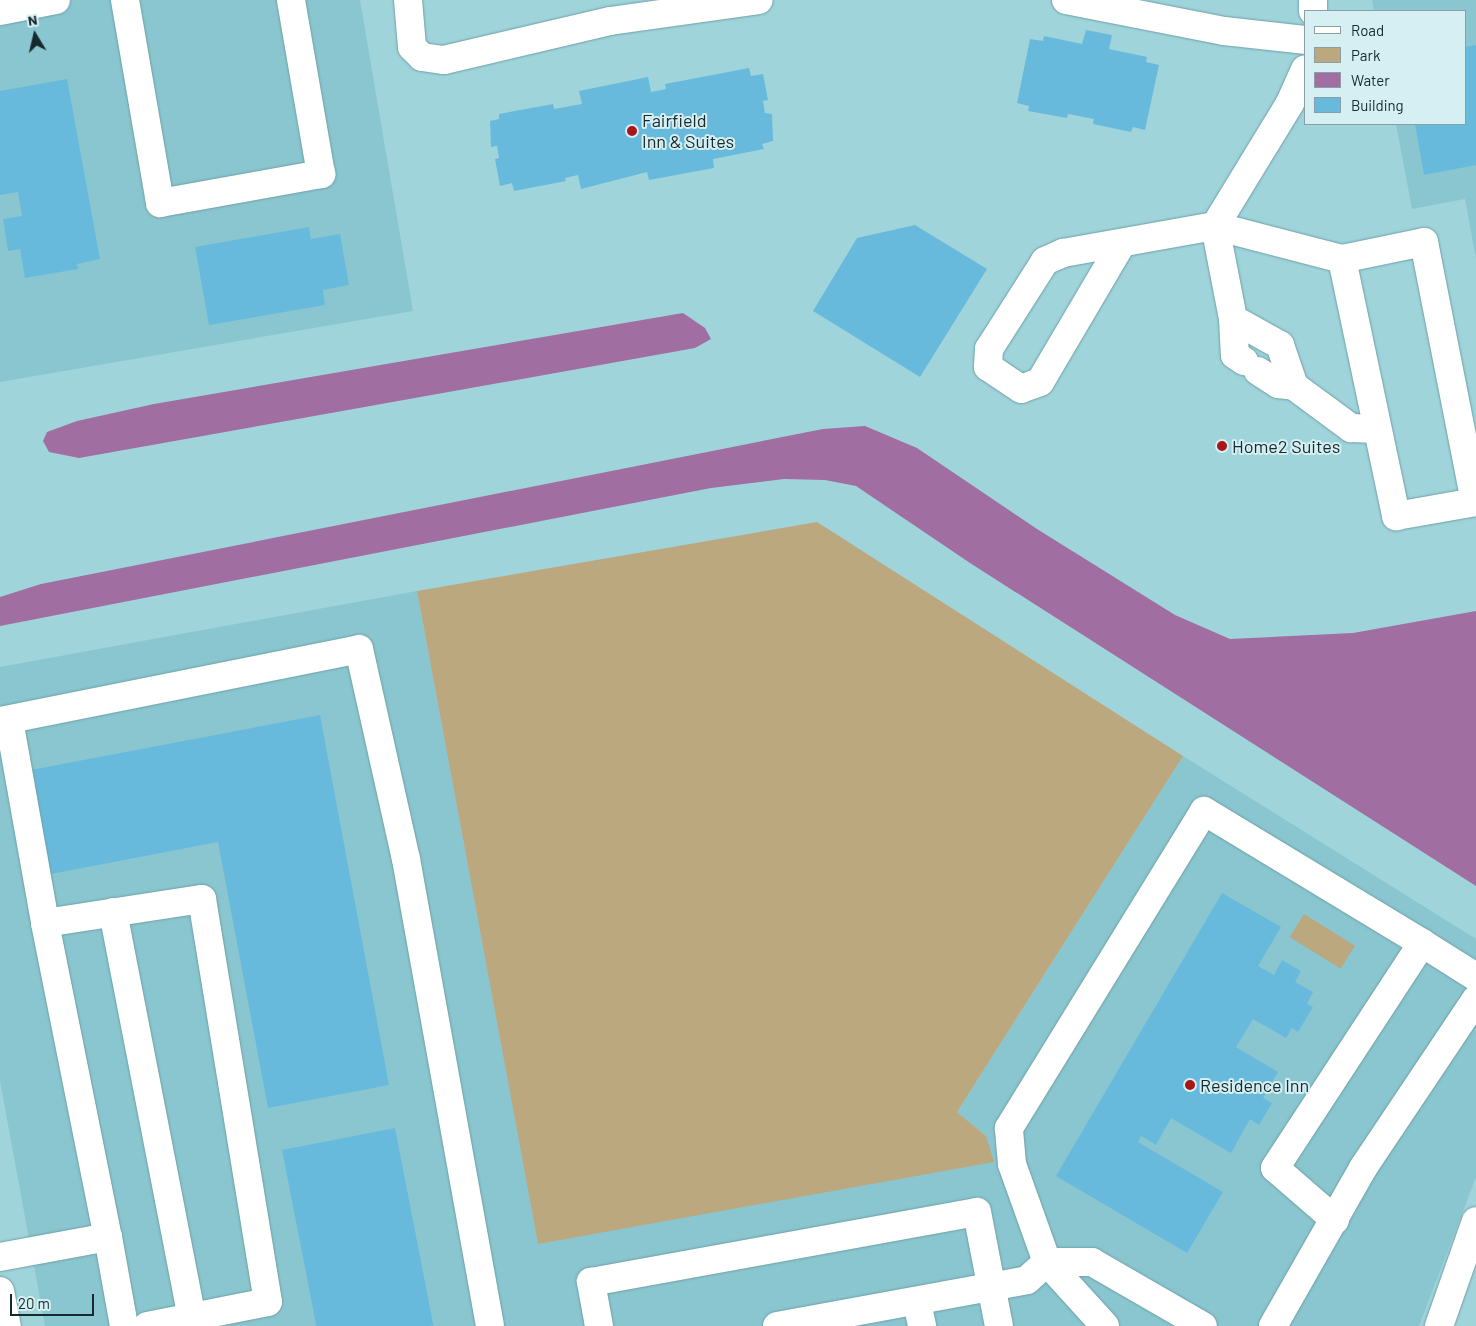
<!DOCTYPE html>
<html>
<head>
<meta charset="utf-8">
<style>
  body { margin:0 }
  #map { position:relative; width:1476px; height:1326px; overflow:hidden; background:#a0d4db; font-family:Barlow,sans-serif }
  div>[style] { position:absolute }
  .built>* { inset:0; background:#8ac6cf }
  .green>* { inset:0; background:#bba87e; transform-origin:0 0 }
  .water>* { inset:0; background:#a06ea0 }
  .building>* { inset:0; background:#68badc; transform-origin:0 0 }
  .roads { filter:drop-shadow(0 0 1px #6ea0a7) drop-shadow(0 0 1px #6ea0a7) }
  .minor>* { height:28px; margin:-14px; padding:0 14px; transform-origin:14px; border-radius:14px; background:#fff }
  .dots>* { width:14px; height:14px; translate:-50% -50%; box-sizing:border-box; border:2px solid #d6eff3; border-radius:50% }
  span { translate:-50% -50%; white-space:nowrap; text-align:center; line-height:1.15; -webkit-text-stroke:4px #d6eff3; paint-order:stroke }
  .poi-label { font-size:18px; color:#152a2d }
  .left { translate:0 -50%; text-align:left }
  .legend { position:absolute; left:1304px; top:10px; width:162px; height:115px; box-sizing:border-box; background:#d6eff3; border:1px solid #89a0a4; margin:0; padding:6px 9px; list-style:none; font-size:15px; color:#152a2d }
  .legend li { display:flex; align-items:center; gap:10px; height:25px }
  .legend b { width:25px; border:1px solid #89a0a4 }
  .north { position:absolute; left:10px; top:10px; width:50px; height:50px; -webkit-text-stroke:4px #d6eff3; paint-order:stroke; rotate:351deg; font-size:14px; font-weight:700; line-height:20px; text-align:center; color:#152a2d }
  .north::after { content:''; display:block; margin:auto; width:18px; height:22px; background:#152a2d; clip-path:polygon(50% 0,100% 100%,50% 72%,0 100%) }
  .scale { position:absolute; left:10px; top:1294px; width:84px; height:22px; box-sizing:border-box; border:2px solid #152a2d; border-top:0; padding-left:6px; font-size:15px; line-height:18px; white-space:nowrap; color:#152a2d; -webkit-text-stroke:4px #d6eff3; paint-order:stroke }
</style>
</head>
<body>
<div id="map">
  <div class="built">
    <div style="clip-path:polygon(0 0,360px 0,413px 311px,0 382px)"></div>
    <div style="clip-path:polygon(1372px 0,1476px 0,1476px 259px,1465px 199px,1412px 209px,1396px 124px,1465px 124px,1465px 11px,1374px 11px)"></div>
    <div style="clip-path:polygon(417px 591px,538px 1243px,986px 1136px,957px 1112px,1183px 756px,1476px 939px,1476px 1177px,1419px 1326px,45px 1326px,0 1081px,0 667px)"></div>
  </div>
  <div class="green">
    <div style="clip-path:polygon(817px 522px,1183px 756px,957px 1112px,986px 1136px,994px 1162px,538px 1244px,417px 591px)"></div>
    <div style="left:1304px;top:914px;width:60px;height:27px;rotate:32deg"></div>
  </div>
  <div class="water">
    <div style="clip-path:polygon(683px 313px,705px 328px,711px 339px,695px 348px,79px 458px,49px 452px,43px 441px,47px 432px,77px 421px,154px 404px)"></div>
    <div style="clip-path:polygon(865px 426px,917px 448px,1037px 529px,1175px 615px,1230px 639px,1353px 633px,1476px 611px,1476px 886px,970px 563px,856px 486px,825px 480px,784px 479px,711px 488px,0 626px,0 597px,41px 584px,823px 429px)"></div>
  </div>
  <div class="building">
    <div style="clip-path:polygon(1086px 30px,1112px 35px,1109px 49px,1147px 57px,1146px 62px,1159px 65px,1145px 130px,1133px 127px,1131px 132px,1093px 124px,1094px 119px,1068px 114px,1067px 118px,1028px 111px,1029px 106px,1017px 103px,1030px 39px,1043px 41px,1044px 36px,1082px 44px)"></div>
    <div style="clip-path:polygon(1476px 45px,1476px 165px,1424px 175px,1415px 124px,1465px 124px,1465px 47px)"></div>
    <div style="clip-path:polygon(749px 68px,751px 76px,763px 74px,768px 100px,763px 101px,765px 113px,772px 114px,773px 141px,762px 144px,764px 149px,713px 159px,714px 168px,649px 180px,647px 172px,581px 189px,578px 175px,565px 178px,566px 181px,514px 191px,512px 183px,500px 186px,495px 159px,499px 158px,497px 146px,491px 147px,490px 121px,499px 119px,499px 114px,553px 104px,554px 109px,582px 104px,579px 91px,648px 77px,651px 92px,666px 89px,665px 84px)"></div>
    <div style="clip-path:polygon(67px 79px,100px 259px,77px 264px,78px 269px,25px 278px,20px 249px,8px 251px,3px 219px,22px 216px,18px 192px,0 195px,0 91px)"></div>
    <div style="clip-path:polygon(915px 225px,987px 269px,920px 377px,813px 311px,857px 238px)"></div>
    <div style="clip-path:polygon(309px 227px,311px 239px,340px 234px,349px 285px,323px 290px,325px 305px,209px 325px,195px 247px)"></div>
    <div style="clip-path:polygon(320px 715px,389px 1085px,268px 1108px,218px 842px,51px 874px,31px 770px)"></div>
    <div style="clip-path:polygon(1222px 893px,1281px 927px,1258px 966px,1274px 975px,1282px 960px,1301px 971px,1295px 982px,1313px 992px,1307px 1004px,1313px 1007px,1298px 1032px,1292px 1028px,1286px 1038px,1253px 1019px,1236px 1047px,1278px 1072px,1263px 1098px,1272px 1103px,1259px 1125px,1250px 1119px,1231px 1153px,1171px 1118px,1156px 1145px,1141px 1136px,1138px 1142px,1223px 1192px,1187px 1253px,1056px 1176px)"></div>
    <div style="left:395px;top:1128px;width:201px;height:115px;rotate:79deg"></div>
  </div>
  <div class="roads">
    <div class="minor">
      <div style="left:125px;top:0;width:206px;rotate:80.2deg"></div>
      <div style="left:160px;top:203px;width:164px;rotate:-10.2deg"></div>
      <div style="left:321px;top:174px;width:177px;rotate:-99.8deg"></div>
      <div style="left:408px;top:0;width:47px;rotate:85.1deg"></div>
      <div style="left:412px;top:47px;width:14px;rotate:45deg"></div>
      <div style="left:422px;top:57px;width:22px;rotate:8deg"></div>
      <div style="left:444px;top:60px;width:171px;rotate:-13.2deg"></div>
      <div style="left:610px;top:21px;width:150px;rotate:-8deg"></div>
      <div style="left:1066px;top:0;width:161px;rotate:11.1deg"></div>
      <div style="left:1224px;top:31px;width:81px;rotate:6.3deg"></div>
      <div style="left:0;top:11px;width:57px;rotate:-11.1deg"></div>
      <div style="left:1313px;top:11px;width:11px;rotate:-90deg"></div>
      <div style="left:1215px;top:226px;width:95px;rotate:79deg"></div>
      <div style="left:1233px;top:319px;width:54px;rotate:29deg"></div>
      <div style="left:1280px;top:345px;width:43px;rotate:71.1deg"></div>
      <div style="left:1294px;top:386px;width:71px;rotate:36.4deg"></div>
      <div style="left:1351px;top:428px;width:26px;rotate:2deg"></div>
      <div style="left:1215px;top:226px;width:144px;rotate:-58.6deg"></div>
      <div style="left:1290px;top:103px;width:37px;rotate:-66deg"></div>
      <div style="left:1122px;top:243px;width:161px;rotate:120.5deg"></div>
      <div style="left:1040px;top:382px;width:20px;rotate:160deg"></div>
      <div style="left:1021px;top:389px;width:40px;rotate:-146deg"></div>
      <div style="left:988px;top:367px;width:18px;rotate:-87deg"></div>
      <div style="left:989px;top:349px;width:104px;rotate:-57.5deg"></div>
      <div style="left:1045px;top:261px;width:20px;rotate:-24deg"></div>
      <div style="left:1063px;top:253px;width:154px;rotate:-10.1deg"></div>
      <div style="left:1215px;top:226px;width:131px;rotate:14.6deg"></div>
      <div style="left:1342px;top:259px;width:263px;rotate:78.1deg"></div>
      <div style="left:1396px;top:516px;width:80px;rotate:-10deg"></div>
      <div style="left:1475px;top:502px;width:265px;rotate:-101.1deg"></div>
      <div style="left:1424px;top:242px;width:84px;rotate:168.3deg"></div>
      <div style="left:1233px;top:319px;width:36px;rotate:87deg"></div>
      <div style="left:1235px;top:355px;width:11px;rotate:34deg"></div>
      <div style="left:1258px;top:371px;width:24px;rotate:33deg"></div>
      <div style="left:1278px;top:384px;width:16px;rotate:7deg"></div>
      <div style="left:9px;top:720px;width:206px;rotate:79.9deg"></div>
      <div style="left:45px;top:923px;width:320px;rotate:78.7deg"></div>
      <div style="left:0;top:721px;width:366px;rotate:-11.3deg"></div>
      <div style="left:359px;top:649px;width:215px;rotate:77.4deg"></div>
      <div style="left:406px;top:859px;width:474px;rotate:79.8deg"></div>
      <div style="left:113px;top:912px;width:413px;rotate:79deg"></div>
      <div style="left:45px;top:923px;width:159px;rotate:-8.7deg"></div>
      <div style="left:202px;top:899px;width:408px;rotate:80.7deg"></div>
      <div style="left:268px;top:1302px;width:123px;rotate:168.8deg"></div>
      <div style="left:1335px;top:1220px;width:79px;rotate:-139.1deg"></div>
      <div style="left:1275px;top:1168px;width:269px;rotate:-56.8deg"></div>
      <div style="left:1422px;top:943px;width:64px;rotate:32.2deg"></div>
      <div style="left:0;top:1257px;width:110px;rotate:-10.5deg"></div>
      <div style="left:108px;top:1237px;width:90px;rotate:79.8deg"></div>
      <div style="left:0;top:1291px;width:36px;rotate:79deg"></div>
      <div style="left:917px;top:1302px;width:25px;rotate:78deg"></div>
      <div style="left:599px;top:1326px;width:45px;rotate:-100.3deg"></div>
      <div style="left:591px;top:1282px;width:392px;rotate:-10.3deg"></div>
      <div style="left:977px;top:1212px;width:116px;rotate:79.1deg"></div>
      <div style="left:777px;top:1326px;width:254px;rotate:-10.4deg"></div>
      <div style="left:1027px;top:1280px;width:27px;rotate:-42deg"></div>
      <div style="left:1047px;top:1262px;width:45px"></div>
      <div style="left:1092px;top:1262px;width:128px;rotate:30deg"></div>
      <div style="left:1105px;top:1326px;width:86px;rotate:-132.2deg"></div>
      <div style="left:1047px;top:1262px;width:104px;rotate:-109.7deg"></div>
      <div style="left:1012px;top:1164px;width:36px;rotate:-95deg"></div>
      <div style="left:1009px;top:1128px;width:372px;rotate:-58.4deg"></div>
      <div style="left:1204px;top:811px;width:255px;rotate:31.2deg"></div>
      <div style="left:1273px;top:1326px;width:182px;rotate:-60.3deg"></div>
      <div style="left:1363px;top:1168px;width:203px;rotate:-56.2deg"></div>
      <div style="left:1439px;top:1326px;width:111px;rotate:-70.6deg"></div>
    </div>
  </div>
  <div class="dots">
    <div style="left:632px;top:131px;background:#a91618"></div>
    <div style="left:1222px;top:446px;background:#a91618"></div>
    <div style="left:1190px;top:1085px;background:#a91618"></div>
  </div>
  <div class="poi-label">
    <span class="left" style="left:642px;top:131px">Fairfield<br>Inn &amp; Suites</span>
    <span class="left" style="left:1232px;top:446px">Home2 Suites</span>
    <span class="left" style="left:1200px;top:1085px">Residence Inn</span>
  </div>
  <ul class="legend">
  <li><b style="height:6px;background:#fff"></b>Road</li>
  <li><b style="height:14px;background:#bba87e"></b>Park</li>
  <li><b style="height:14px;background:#a06ea0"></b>Water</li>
  <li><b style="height:14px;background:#68badc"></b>Building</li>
  </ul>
  <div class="north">N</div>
  <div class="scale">20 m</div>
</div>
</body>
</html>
